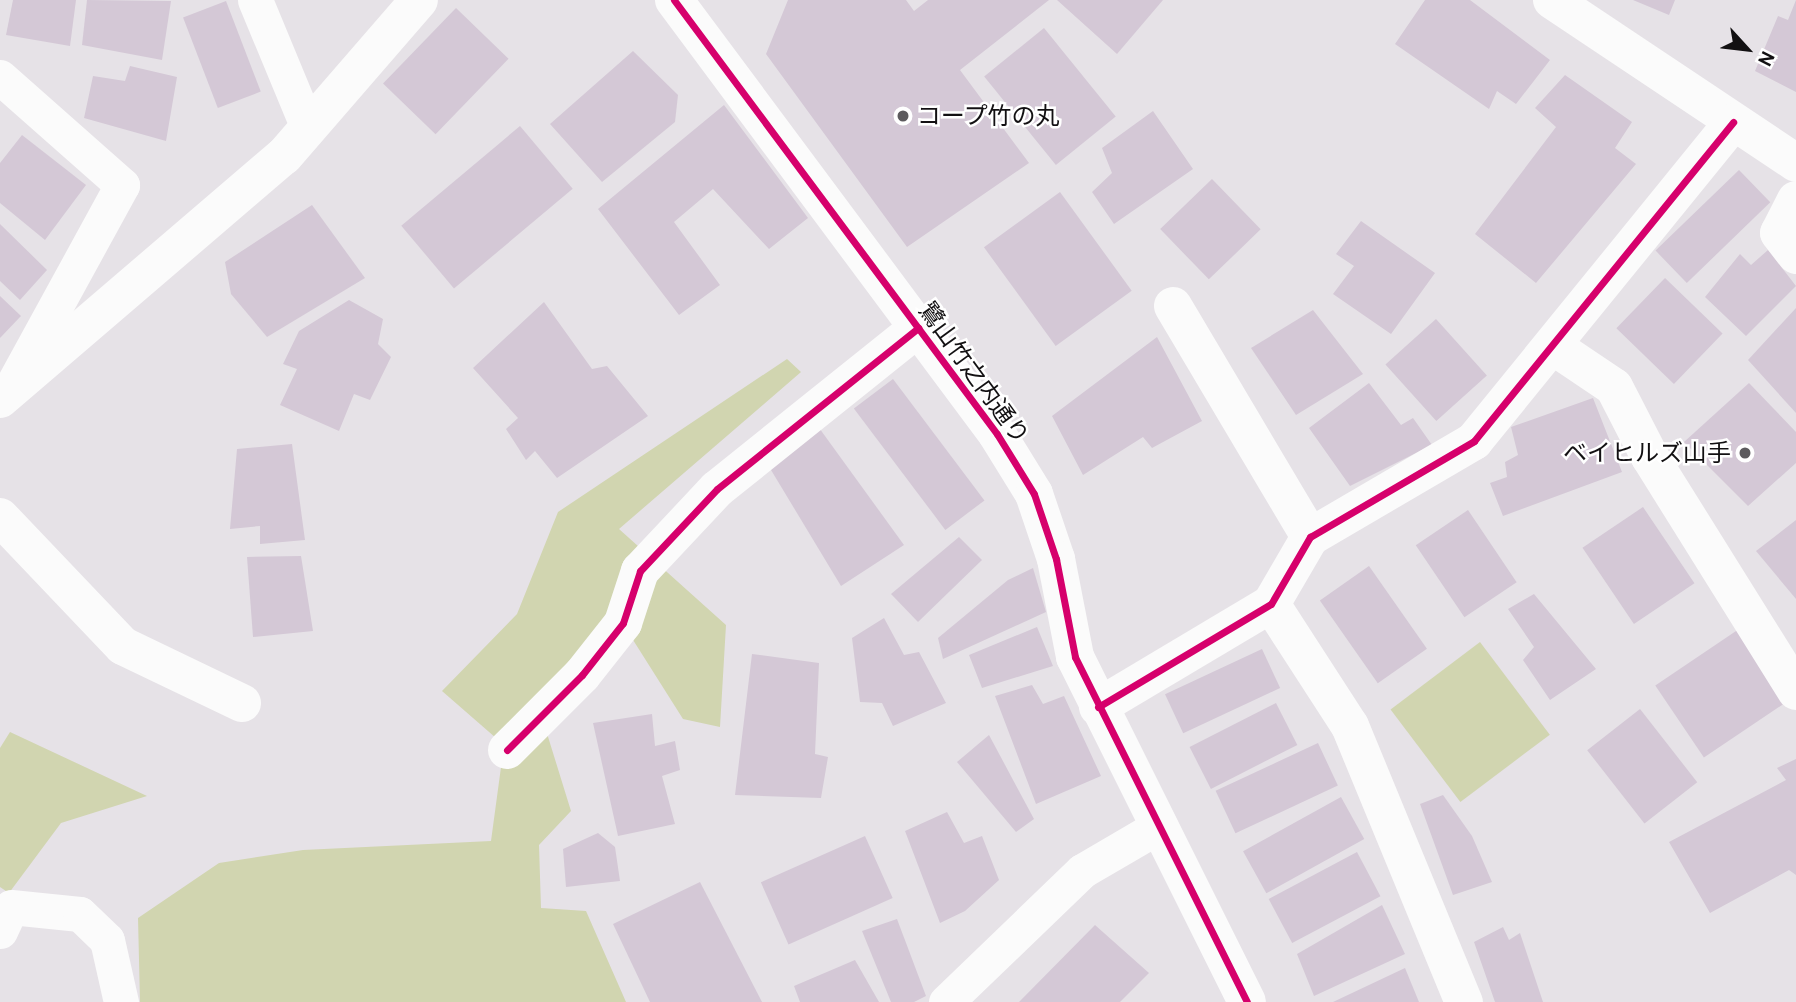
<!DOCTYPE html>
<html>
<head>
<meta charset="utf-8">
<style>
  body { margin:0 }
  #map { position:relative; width:1796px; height:1002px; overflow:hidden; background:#e6e2e7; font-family:Cabin,"Noto Sans JP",sans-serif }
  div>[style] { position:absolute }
  .green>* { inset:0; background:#d1d5b0; transform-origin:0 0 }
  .building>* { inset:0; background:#d4c8d6; transform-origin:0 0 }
  .service>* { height:35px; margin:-17.5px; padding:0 17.5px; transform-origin:17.5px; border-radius:17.5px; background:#fbfbfb }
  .minor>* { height:38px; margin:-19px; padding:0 19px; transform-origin:19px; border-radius:19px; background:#fbfbfb }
  .cycleway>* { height:7px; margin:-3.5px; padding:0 3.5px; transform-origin:3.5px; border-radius:3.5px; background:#d6006c }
  .dots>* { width:19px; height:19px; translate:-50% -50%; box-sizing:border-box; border:4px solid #fff; border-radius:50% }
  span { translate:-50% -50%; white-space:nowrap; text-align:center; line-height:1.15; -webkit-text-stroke:5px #fff; paint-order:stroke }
  .poi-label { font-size:24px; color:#121012 }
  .left { translate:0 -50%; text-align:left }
  .right { translate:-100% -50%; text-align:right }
  .street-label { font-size:24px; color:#121012 }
  .north { position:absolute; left:1712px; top:14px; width:70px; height:70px; -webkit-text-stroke:5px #fff; paint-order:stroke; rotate:117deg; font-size:19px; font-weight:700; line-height:28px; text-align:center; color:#121012 }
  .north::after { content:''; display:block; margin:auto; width:24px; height:32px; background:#121012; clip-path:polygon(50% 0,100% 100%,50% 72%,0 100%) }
</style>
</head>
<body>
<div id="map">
  <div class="green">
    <div style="clip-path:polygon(787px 359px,801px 372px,619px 529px,726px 625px,720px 727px,683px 719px,628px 632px,545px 727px,571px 811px,539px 845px,541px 908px,586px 911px,626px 1002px,140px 1002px,138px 918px,219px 863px,303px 850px,491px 841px,504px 745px,442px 691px,517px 614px,558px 512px)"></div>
    <div style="left:1480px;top:642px;width:116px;height:112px;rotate:53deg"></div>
    <div style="clip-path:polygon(10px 732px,147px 796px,61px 823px,9px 893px,0 887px,0 748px)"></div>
  </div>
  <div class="building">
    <div style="clip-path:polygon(13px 0,76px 0,70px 46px,6px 35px)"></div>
    <div style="clip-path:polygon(87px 0,171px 1px,162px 60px,82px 45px)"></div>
    <div style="clip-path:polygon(788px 0,906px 0,914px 11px,928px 0,1049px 0,960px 70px,1029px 163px,907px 247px,766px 54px)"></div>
    <div style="clip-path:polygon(1057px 0,1163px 0,1117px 54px)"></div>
    <div style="clip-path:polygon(1425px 0,1470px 0,1550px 60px,1516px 104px,1497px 91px,1489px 109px,1395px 44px)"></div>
    <div style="clip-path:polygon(1633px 0,1675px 0,1669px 15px)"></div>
    <div style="clip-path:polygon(1796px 0,1796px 92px,1755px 71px,1778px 16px,1788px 20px)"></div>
    <div style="left:226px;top:1px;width:97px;height:46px;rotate:69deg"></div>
    <div style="left:456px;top:8px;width:73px;height:105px;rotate:44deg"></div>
    <div style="left:1044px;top:28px;width:114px;height:77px;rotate:51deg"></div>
    <div style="clip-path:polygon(633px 51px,678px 95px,675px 122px,602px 182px,550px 124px)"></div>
    <div style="clip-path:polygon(130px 66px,177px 77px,166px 141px,84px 118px,93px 76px,125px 81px)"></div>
    <div style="clip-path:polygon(1565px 75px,1632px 122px,1615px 148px,1636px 164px,1536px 283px,1475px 234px,1556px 127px,1535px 108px)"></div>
    <div style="clip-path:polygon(724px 105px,808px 218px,769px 249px,713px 189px,674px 222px,720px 285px,679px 315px,598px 209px)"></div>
    <div style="clip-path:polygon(1153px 111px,1193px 169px,1114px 224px,1092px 192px,1112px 173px,1102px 148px)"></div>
    <div style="left:520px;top:126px;width:82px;height:155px;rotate:50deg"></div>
    <div style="clip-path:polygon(22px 135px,86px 185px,45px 240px,0 203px,0 163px)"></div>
    <div style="left:1739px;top:170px;width:45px;height:116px;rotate:46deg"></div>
    <div style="left:1212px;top:179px;width:70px;height:72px;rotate:46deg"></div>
    <div style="left:1060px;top:192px;width:122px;height:94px;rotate:54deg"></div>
    <div style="clip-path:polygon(312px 205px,365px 278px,267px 337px,231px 294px,225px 262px)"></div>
    <div style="clip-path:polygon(1361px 221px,1435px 273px,1391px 334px,1333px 294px,1354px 266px,1336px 254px)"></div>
    <div style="clip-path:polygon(0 224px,47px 270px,20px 300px,0 281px)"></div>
    <div style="clip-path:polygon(1768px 250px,1796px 286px,1746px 336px,1705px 297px,1740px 254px,1751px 265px)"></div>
    <div style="left:1665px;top:278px;width:80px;height:70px;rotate:44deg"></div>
    <div style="clip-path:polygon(0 296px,21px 316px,0 338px)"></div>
    <div style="clip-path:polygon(349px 300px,383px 319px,378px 344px,391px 357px,370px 400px,354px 394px,339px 431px,280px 405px,297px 369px,283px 364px,299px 331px)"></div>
    <div style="clip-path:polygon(544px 302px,592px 369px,607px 366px,648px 416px,557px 478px,535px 451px,526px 460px,506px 429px,518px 418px,473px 368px)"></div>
    <div style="clip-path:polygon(1796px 308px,1796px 413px,1748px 360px)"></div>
    <div style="clip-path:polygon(1313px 310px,1363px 374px,1296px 415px,1251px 348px)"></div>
    <div style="left:1436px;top:319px;width:76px;height:68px;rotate:48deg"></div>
    <div style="clip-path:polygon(1157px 337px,1202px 421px,1152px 448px,1143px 437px,1083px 475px,1052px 416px)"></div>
    <div style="left:893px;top:379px;width:152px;height:49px;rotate:53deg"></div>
    <div style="clip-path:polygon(1369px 383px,1401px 425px,1413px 418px,1432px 445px,1350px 486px,1309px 428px)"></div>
    <div style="clip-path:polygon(1749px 383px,1796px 432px,1796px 463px,1748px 506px,1684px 442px)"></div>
    <div style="clip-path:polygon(1593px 398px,1622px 472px,1503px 516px,1490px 483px,1507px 477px,1505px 462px,1518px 455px,1511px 427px)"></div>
    <div style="clip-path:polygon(817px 425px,904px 545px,841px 586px,768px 465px)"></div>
    <div style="clip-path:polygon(292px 444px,305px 540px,260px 544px,260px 526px,230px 529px,237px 449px)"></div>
    <div style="left:1643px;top:507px;width:92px;height:73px;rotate:56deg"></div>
    <div style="left:1468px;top:510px;width:87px;height:63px;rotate:56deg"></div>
    <div style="clip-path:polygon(1796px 520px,1796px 599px,1756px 551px)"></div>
    <div style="clip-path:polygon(959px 537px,982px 560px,918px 622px,891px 594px)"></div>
    <div style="clip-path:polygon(301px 556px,313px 631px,253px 637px,247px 557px)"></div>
    <div style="left:1369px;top:566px;width:101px;height:60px;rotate:55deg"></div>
    <div style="clip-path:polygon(1033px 568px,1046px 612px,943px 659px,938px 638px,1008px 580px)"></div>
    <div style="clip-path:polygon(1534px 594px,1596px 669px,1550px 700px,1523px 660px,1534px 647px,1508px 609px)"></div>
    <div style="clip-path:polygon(884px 618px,904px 655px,919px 652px,946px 703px,893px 726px,882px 703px,860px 702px,852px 638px)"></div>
    <div style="clip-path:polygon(1037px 627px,1053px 666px,982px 688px,969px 655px)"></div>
    <div style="left:1739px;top:629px;width:87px;height:101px;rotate:56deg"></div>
    <div style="left:1262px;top:649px;width:43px;height:107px;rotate:65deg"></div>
    <div style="clip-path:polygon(752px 654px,819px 663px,815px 754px,828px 757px,821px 798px,735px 795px)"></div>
    <div style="clip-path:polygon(1032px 685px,1043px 704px,1064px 696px,1101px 776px,1036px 804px,995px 696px)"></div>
    <div style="left:1276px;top:703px;width:47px;height:97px;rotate:63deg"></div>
    <div style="left:1640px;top:709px;width:93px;height:67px;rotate:52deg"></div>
    <div style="clip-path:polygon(652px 714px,655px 746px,675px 741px,680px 770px,662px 776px,675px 824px,618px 836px,593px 723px)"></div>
    <div style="clip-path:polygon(989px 735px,1034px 819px,1016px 832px,957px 762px)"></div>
    <div style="left:1318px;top:743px;width:47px;height:113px;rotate:65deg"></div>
    <div style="clip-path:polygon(1796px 759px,1796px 875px,1789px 870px,1710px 913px,1669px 842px,1786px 780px,1777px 768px)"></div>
    <div style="clip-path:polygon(1443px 795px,1472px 836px,1492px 882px,1453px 895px,1420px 804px)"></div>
    <div style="left:1341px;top:797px;width:48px;height:112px;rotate:61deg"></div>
    <div style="clip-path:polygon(947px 812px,964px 843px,982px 836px,999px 880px,965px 911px,940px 923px,905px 831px)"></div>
    <div style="clip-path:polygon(598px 833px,615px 847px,620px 881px,566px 887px,563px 849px)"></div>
    <div style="left:865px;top:836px;width:68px;height:114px;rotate:66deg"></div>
    <div style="left:1357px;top:852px;width:50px;height:100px;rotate:62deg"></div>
    <div style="clip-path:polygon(700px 882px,762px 1002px,650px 1002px,613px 924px)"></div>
    <div style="clip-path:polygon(1382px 905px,1405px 954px,1314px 996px,1297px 954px)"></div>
    <div style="clip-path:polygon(897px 919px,926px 996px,914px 1002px,891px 1002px,862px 931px)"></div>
    <div style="clip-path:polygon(1095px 925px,1149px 973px,1120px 1002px,1019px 1002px)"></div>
    <div style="clip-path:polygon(1503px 927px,1509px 940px,1520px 933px,1543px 1002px,1495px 1002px,1474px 942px)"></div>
    <div style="clip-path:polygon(855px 960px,879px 1002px,800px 1002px,794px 986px)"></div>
    <div style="clip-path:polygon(1405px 968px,1419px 1002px,1333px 1002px)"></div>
  </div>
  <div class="service">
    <div style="left:255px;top:0;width:139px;rotate:67.5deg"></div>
    <div style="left:0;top:77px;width:163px;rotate:41.5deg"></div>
    <div style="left:122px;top:185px;width:229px;rotate:118.7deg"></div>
    <div style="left:0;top:931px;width:26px;rotate:-65deg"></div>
    <div style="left:11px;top:907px;width:69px;rotate:5.8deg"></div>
    <div style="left:80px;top:914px;width:37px;rotate:44deg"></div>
    <div style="left:107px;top:940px;width:64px;rotate:77.3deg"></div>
    <div style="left:946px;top:1002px;width:189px;rotate:-43.9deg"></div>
    <div style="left:1082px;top:871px;width:86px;rotate:-30.2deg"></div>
  </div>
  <div class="minor">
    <div style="left:674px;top:0;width:541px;rotate:53.34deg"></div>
    <div style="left:997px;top:434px;width:70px;rotate:58.3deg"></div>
    <div style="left:1034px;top:494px;width:69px;rotate:71.3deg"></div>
    <div style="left:1056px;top:559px;width:100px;rotate:79deg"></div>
    <div style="left:1075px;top:657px;width:385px;rotate:63.5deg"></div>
    <div style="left:1552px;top:0;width:293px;rotate:33.7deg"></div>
    <div style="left:1796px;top:200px;width:37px;rotate:117deg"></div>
    <div style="left:1779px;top:233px;width:28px;rotate:52deg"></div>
    <div style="left:1173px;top:306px;width:269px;rotate:59.3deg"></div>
    <div style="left:1553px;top:346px;width:73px;rotate:33.9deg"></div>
    <div style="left:1614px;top:387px;width:79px;rotate:62.8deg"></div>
    <div style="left:1650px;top:457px;width:276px;rotate:58deg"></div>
    <div style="left:0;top:399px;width:374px;rotate:-40.6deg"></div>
    <div style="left:284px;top:156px;width:206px;rotate:-49.1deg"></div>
    <div style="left:0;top:517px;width:178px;rotate:46.4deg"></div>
    <div style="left:123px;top:646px;width:132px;rotate:25.6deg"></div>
    <div style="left:1271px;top:604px;width:145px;rotate:57.1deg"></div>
    <div style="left:1350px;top:726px;width:299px;rotate:67.6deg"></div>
    <div style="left:1098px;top:707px;width:201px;rotate:-30.8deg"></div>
    <div style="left:1271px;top:604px;width:78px;rotate:-59.8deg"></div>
    <div style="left:1310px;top:537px;width:190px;rotate:-30.3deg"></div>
    <div style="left:1474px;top:441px;width:411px;rotate:-50.9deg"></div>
    <div style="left:507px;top:750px;width:106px;rotate:-45deg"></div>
    <div style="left:582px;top:675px;width:66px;rotate:-51.7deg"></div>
    <div style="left:623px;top:623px;width:55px;rotate:-71.9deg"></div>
    <div style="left:640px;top:571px;width:112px;rotate:-46.8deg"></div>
    <div style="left:717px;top:489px;width:258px;rotate:-38.7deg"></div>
  </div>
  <div class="cycleway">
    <div style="left:674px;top:0;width:541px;rotate:53.34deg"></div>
    <div style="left:997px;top:434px;width:70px;rotate:58.3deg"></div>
    <div style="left:1034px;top:494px;width:69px;rotate:71.3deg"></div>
    <div style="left:1056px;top:559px;width:100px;rotate:79deg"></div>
    <div style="left:1075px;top:657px;width:385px;rotate:63.5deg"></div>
    <div style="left:1098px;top:707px;width:201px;rotate:-30.8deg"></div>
    <div style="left:1271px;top:604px;width:78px;rotate:-59.8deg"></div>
    <div style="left:1310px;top:537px;width:190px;rotate:-30.3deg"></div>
    <div style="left:1474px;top:441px;width:411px;rotate:-50.9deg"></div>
    <div style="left:507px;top:750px;width:106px;rotate:-45deg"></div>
    <div style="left:582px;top:675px;width:66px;rotate:-51.7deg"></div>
    <div style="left:623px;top:623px;width:55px;rotate:-71.9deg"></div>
    <div style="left:640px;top:571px;width:112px;rotate:-46.8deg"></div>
    <div style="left:717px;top:489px;width:258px;rotate:-38.7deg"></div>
  </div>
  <div class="dots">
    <div style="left:903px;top:116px;background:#5c5a5d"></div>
    <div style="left:1745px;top:453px;background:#5c5a5d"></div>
  </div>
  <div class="poi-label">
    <span class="left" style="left:917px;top:116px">コープ竹の丸</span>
    <span class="right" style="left:1731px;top:453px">ベイヒルズ山手</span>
  </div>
  <div class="street-label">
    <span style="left:974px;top:373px;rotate:54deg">鷺山竹之内通り</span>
  </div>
  <div class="north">N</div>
</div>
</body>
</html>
